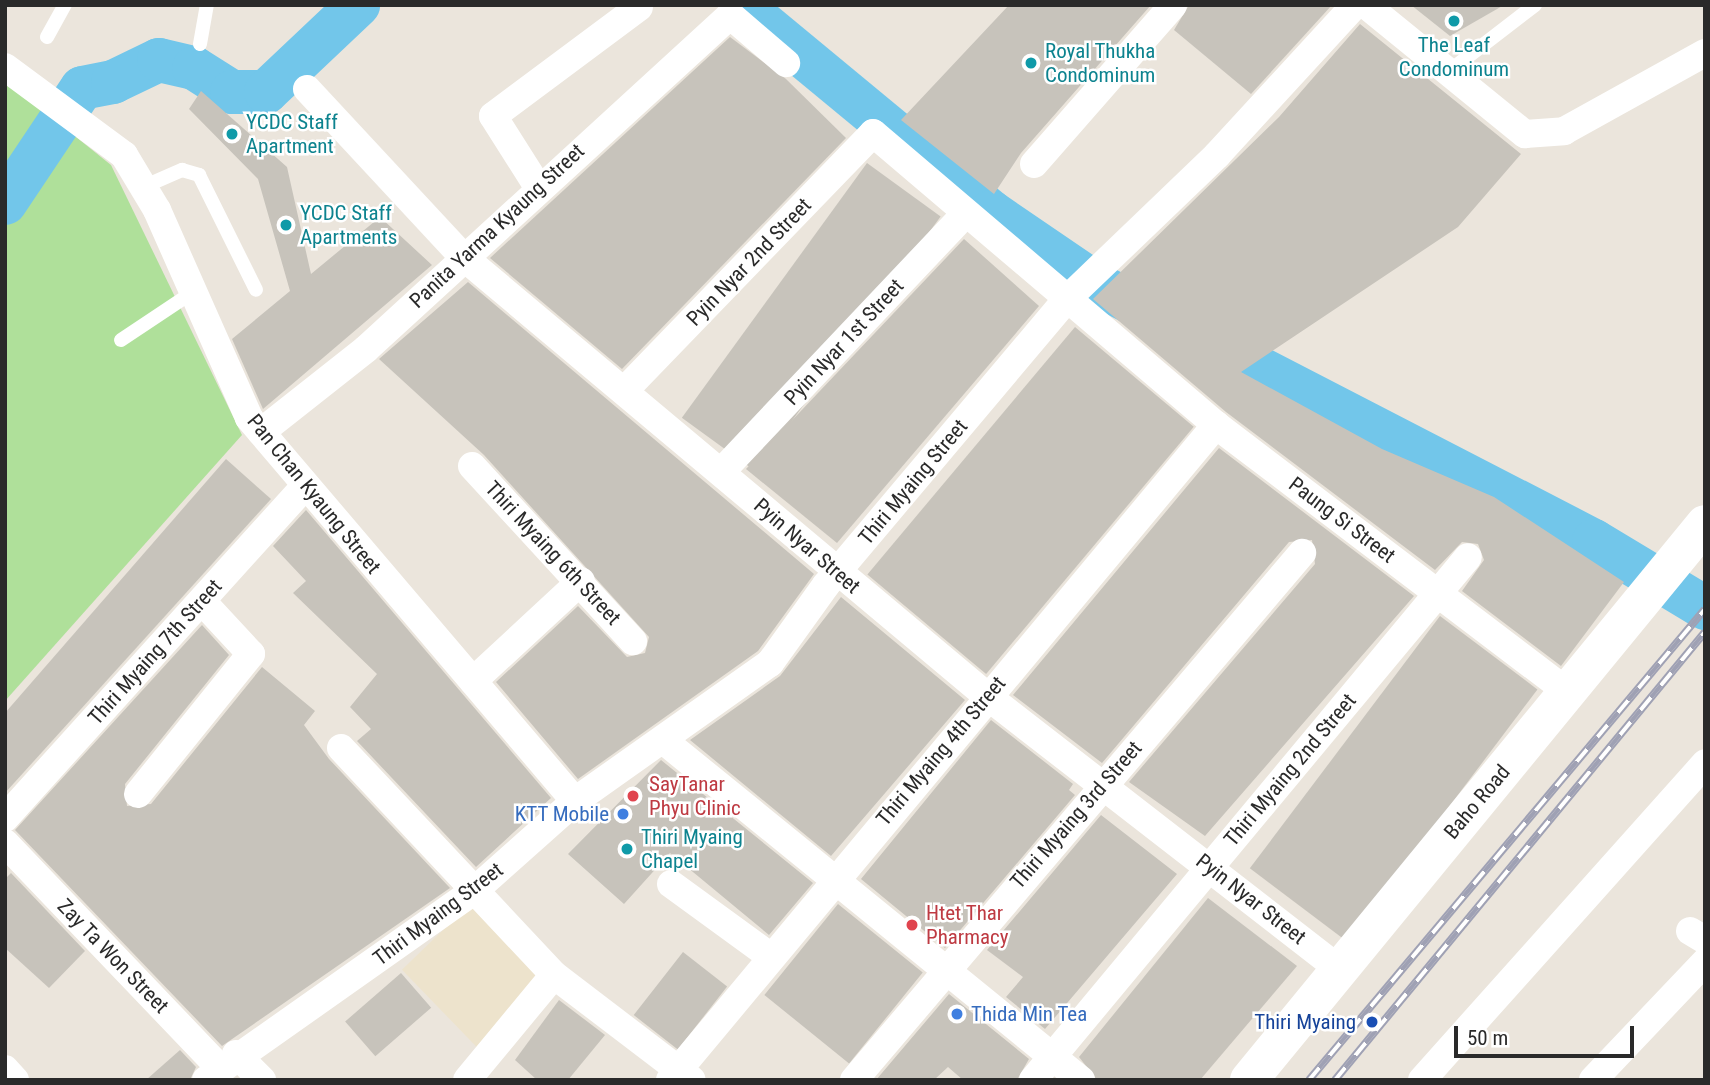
<!DOCTYPE html>
<html>
<head>
<meta charset="utf-8">
<style>
  body { margin:0 }
  #map { position:relative; width:1710px; height:1085px; overflow:hidden; background:#ebe5dc; font-family:"Roboto Condensed",sans-serif }
  div>[style] { position:absolute }
  .education>* { inset:0; background:#ede3cc; transform-origin:0 0 }
  .green>* { inset:0; background:#afe09a }
  .river>* { height:44px; margin:-22px; padding:0 22px; transform-origin:22px; border-radius:22px; background:#72c6ea }
  .building>* { inset:0; background:#c7c3bb; transform-origin:0 0 }
  .lane>* { height:14px; margin:-7px; padding:0 7px; transform-origin:7px; border-radius:7px; background:#fff }
  .street>* { height:28px; margin:-14px; padding:0 14px; transform-origin:14px; border-radius:14px; background:#fff }
  .secondary>* { height:38px; margin:-19px; padding:0 19px; transform-origin:19px; border-radius:19px; background:#fff }
  .rail>* { height:8px; margin-top:-4px; transform-origin:0; background:repeating-linear-gradient(90deg,#fff 0 16px,#9fa1b4 0 32px); box-sizing:border-box; border-block:2px solid #9fa1b4 }
  .dots>* { width:19px; height:19px; translate:-50% -50%; box-sizing:border-box; border:4px solid #fff; border-radius:50% }
  span { translate:-50% -50%; white-space:nowrap; text-align:center; line-height:1.15; -webkit-text-stroke:5px #fff; paint-order:stroke }
  .culture-label { font-size:21px; color:#0d838f }
  .left { translate:0 -50%; text-align:left }
  .street-label { font-size:21px; color:#2a2a2a }
  .health-label { font-size:21px; color:#be3a42 }
  .shop-label { font-size:21px; color:#366cbe }
  .right { translate:-100% -50%; text-align:right }
  .transit-label { font-size:21px; color:#164399 }
  .frame { position:absolute; inset:0; border:7px solid #2a2a2a; pointer-events:none }
  .scale { position:absolute; left:1454px; top:1026px; width:180px; height:32px; box-sizing:border-box; border:4px solid #2a2a2a; border-top:0; padding-left:9px; font-size:21px; line-height:24px; white-space:nowrap; color:#2a2a2a; -webkit-text-stroke:5px #fff; paint-order:stroke }
</style>
</head>
<body>
<div id="map">
  <div class="education">
    <div style="left:471px;top:903px;width:117px;height:96px;rotate:46deg"></div>
  </div>
  <div class="green">
    <div style="clip-path:polygon(5px 80px,111px 165px,242px 435px,5px 701px)"></div>
  </div>
  <div class="river">
    <div style="left:741px;top:5px;width:325px;rotate:39.6deg"></div>
    <div style="left:991px;top:212px;width:130px;rotate:34.3deg"></div>
    <div style="left:1098px;top:285px;width:558px;rotate:27.3deg"></div>
    <div style="left:1594px;top:541px;width:130px;rotate:31.1deg"></div>
    <div style="left:5px;top:203px;width:138px;rotate:-56.2deg"></div>
    <div style="left:82px;top:88px;width:32px;rotate:-11deg"></div>
    <div style="left:113px;top:82px;width:51px;rotate:-25.6deg"></div>
    <div style="left:159px;top:60px;width:36px;rotate:13deg"></div>
    <div style="left:194px;top:68px;width:45px;rotate:32.3deg"></div>
    <div style="left:232px;top:92px;width:34px"></div>
    <div style="left:266px;top:92px;width:127px;rotate:-43.4deg"></div>
  </div>
  <div class="building">
    <div style="clip-path:polygon(1009px 5px,1151px 5px,1021px 153px,994px 194px,901px 120px)"></div>
    <div style="clip-path:polygon(1189px 5px,1332px 5px,1251px 94px,1174px 30px)"></div>
    <div style="clip-path:polygon(1411px 5px,1504px 5px,1450px 36px)"></div>
    <div style="clip-path:polygon(1360px 24px,1521px 154px,1458px 227px,1241px 372px,1382px 449px,1494px 497px,1624px 582px,1561px 666px,1462px 591px,1484px 560px,1478px 544px,1462px 542px,1435px 570px,1226px 412px,1093px 299px,1279px 117px)"></div>
    <div style="clip-path:polygon(730px 37px,786px 79px,846px 138px,622px 369px,490px 258px)"></div>
    <div style="clip-path:polygon(201px 91px,287px 167px,311px 274px,380px 217px,432px 265px,263px 409px,232px 339px,290px 291px,258px 179px,189px 109px)"></div>
    <div style="left:867px;top:163px;width:91px;height:315px;rotate:36deg"></div>
    <div style="clip-path:polygon(964px 239px,1039px 306px,837px 543px,746px 469px)"></div>
    <div style="clip-path:polygon(468px 282px,814px 574px,758px 651px,578px 779px,496px 682px,578px 606px,627px 657px,645px 653px,649px 637px,484px 455px,379px 359px)"></div>
    <div style="left:1075px;top:327px;width:155px;height:323px;rotate:40deg"></div>
    <div style="clip-path:polygon(1219px 448px,1414px 596px,1205px 836px,1129px 782px,1315px 564px,1312px 540px,1289px 542px,1102px 763px,1013px 695px)"></div>
    <div style="clip-path:polygon(226px 459px,271px 499px,5px 793px,5px 713px)"></div>
    <div style="clip-path:polygon(306px 510px,551px 798px,476px 867px,357px 741px,371px 729px,350px 707px,377px 674px,293px 593px,306px 581px,273px 546px)"></div>
    <div style="clip-path:polygon(841px 597px,965px 700px,831px 856px,690px 740px,780px 676px)"></div>
    <div style="left:1440px;top:616px;width:122px;height:316px;rotate:37deg"></div>
    <div style="clip-path:polygon(202px 625px,229px 655px,125px 784px,127px 806px,151px 804px,262px 667px,315px 711px,304px 725px,329px 759px,450px 888px,222px 1046px,15px 830px)"></div>
    <div style="clip-path:polygon(991px 720px,1073px 784px,1069px 790px,1075px 795px,945px 948px,861px 879px)"></div>
    <div style="clip-path:polygon(661px 760px,813px 883px,769px 935px,670px 853px,624px 904px,568px 854px)"></div>
    <div style="clip-path:polygon(1101px 815px,1177px 874px,1045px 1029px,1006px 997px,1023px 977px,987px 950px)"></div>
    <div style="clip-path:polygon(11px 873px,85px 951px,49px 988px,5px 948px,5px 879px)"></div>
    <div style="clip-path:polygon(1208px 898px,1297px 966px,1200px 1080px,1097px 1080px,1079px 1057px)"></div>
    <div style="left:838px;top:904px;width:109px;height:117px;rotate:39deg"></div>
    <div style="left:683px;top:952px;width:56px;height:80px;rotate:38deg"></div>
    <div style="left:401px;top:973px;width:46px;height:74px;rotate:49deg"></div>
    <div style="clip-path:polygon(949px 994px,1029px 1059px,1017px 1080px,963px 1080px,948px 1067px,934px 1080px,876px 1080px)"></div>
    <div style="clip-path:polygon(559px 1000px,605px 1035px,568px 1080px,537px 1080px,515px 1060px)"></div>
    <div style="clip-path:polygon(180px 1050px,196px 1067px,190px 1080px,146px 1080px)"></div>
  </div>
  <div class="lane">
    <div style="left:47px;top:37px;width:37px;rotate:-61deg"></div>
    <div style="left:200px;top:44px;width:40px;rotate:-80deg"></div>
    <div style="left:1448px;top:72px;width:110px;rotate:-37.6deg"></div>
    <div style="left:143px;top:187px;width:43px;rotate:-23.6deg"></div>
    <div style="left:182px;top:170px;width:18px;rotate:16deg"></div>
    <div style="left:199px;top:175px;width:128px;rotate:63.6deg"></div>
    <div style="left:121px;top:340px;width:87px;rotate:-33.7deg"></div>
  </div>
  <div class="street">
    <div style="left:1366px;top:5px;width:205px;rotate:39.1deg"></div>
    <div style="left:1525px;top:134px;width:39px;rotate:-4deg"></div>
    <div style="left:1564px;top:131px;width:161px;rotate:-29deg"></div>
    <div style="left:5px;top:67px;width:148px;rotate:36.5deg"></div>
    <div style="left:124px;top:155px;width:64px;rotate:59deg"></div>
    <div style="left:157px;top:210px;width:227px;rotate:66.1deg"></div>
    <div style="left:249px;top:418px;width:503px;rotate:49.6deg"></div>
    <div style="left:307px;top:89px;width:226px;rotate:47.1deg"></div>
    <div style="left:461px;top:255px;width:686px;rotate:39.98deg"></div>
    <div style="left:987px;top:696px;width:444px;rotate:37.8deg"></div>
    <div style="left:1034px;top:164px;width:211px;rotate:-48.8deg"></div>
    <div style="left:538px;top:187px;width:84px;rotate:-122.4deg"></div>
    <div style="left:493px;top:116px;width:182px;rotate:-36.7deg"></div>
    <div style="left:625px;top:390px;width:357px;rotate:-46deg"></div>
    <div style="left:873px;top:133px;width:450px;rotate:40.4deg"></div>
    <div style="left:1216px;top:425px;width:443px;rotate:37.2deg"></div>
    <div style="left:261px;top:432px;width:134px;rotate:-38.3deg"></div>
    <div style="left:366px;top:349px;width:494px;rotate:-42.5deg"></div>
    <div style="left:730px;top:15px;width:74px;rotate:40.6deg"></div>
    <div style="left:472px;top:466px;width:238px;rotate:47.4deg"></div>
    <div style="left:722px;top:471px;width:355px;rotate:-46.6deg"></div>
    <div style="left:473px;top:681px;width:147px;rotate:-42.8deg"></div>
    <div style="left:663px;top:740px;width:539px;rotate:39.12deg"></div>
    <div style="left:341px;top:748px;width:311px;rotate:46.8deg"></div>
    <div style="left:554px;top:975px;width:173px;rotate:37.3deg"></div>
    <div style="left:138px;top:794px;width:180px;rotate:-51.1deg"></div>
    <div style="left:251px;top:654px;width:72px;rotate:-132.8deg"></div>
    <div style="left:5px;top:818px;width:447px;rotate:-47.9deg"></div>
    <div style="left:5px;top:843px;width:311px;rotate:46.3deg"></div>
    <div style="left:671px;top:884px;width:124px;rotate:36.1deg"></div>
    <div style="left:1690px;top:931px;width:17px;rotate:31deg"></div>
    <div style="left:236px;top:1054px;width:37px;rotate:45deg"></div>
    <div style="left:5px;top:1069px;width:15px;rotate:48deg"></div>
    <div style="left:206px;top:1080px;width:328px;rotate:-35.2deg"></div>
    <div style="left:474px;top:891px;width:135px;rotate:-41.7deg"></div>
    <div style="left:575px;top:801px;width:239px;rotate:-35.3deg"></div>
    <div style="left:770px;top:663px;width:96px;rotate:-54.3deg"></div>
    <div style="left:826px;top:585px;width:371px;rotate:-49.9deg"></div>
    <div style="left:1065px;top:301px;width:211px;rotate:-43.8deg"></div>
    <div style="left:1217px;top:155px;width:204px;rotate:-47.4deg"></div>
    <div style="left:467px;top:1080px;width:136px;rotate:-50.4deg"></div>
    <div style="left:670px;top:1080px;width:853px;rotate:-50.19deg"></div>
    <div style="left:854px;top:1080px;width:692px;rotate:-49.63deg"></div>
    <div style="left:1033px;top:1080px;width:680px;rotate:-50.25deg"></div>
    <div style="left:1422px;top:1080px;width:425px;rotate:-48.2deg"></div>
    <div style="left:1593px;top:1080px;width:163px;rotate:-46.5deg"></div>
  </div>
  <div class="secondary">
    <div style="left:1249px;top:1080px;width:719px;rotate:-50.64deg"></div>
  </div>
  <div class="rail">
    <div style="left:1309px;top:1080px;width:615px;rotate:-49.94deg"></div>
    <div style="left:1335px;top:1080px;width:581px;rotate:-50.45deg"></div>
  </div>
  <div class="dots">
    <div style="left:1454px;top:21px;background:#0f9aa8"></div>
    <div style="left:1031px;top:63px;background:#0f9aa8"></div>
    <div style="left:232px;top:134px;background:#0f9aa8"></div>
    <div style="left:286px;top:225px;background:#0f9aa8"></div>
    <div style="left:633px;top:796px;background:#e0444e"></div>
    <div style="left:623px;top:814px;background:#3f7fe0"></div>
    <div style="left:627px;top:849px;background:#0f9aa8"></div>
    <div style="left:912px;top:925px;background:#e0444e"></div>
    <div style="left:957px;top:1014px;background:#3f7fe0"></div>
    <div style="left:1372px;top:1022px;background:#1a4fb4"></div>
  </div>
  <div class="culture-label">
    <span style="left:1454px;top:57px">The Leaf<br>Condominum</span>
    <span class="left" style="left:1045px;top:63px">Royal Thukha<br>Condominum</span>
    <span class="left" style="left:246px;top:134px">YCDC Staff<br>Apartment</span>
    <span class="left" style="left:300px;top:225px">YCDC Staff<br>Apartments</span>
    <span class="left" style="left:641px;top:849px">Thiri Myaing<br>Chapel</span>
  </div>
  <div class="street-label">
    <span style="left:497px;top:226px;rotate:-43deg">Panita Yarma Kyaung Street</span>
    <span style="left:749px;top:262px;rotate:-46deg">Pyin Nyar 2nd Street</span>
    <span style="left:844px;top:342px;rotate:-47deg">Pyin Nyar 1st Street</span>
    <span style="left:913px;top:482px;rotate:-50deg">Thiri Myaing Street</span>
    <span style="left:314px;top:494px;rotate:51deg">Pan Chan Kyaung Street</span>
    <span style="left:1342px;top:520px;rotate:37deg">Paung Si Street</span>
    <span style="left:807px;top:546px;rotate:41deg">Pyin Nyar Street</span>
    <span style="left:553px;top:553px;rotate:47deg">Thiri Myaing 6th Street</span>
    <span style="left:155px;top:652px;rotate:-48deg">Thiri Myaing 7th Street</span>
    <span style="left:941px;top:751px;rotate:-50deg">Thiri Myaing 4th Street</span>
    <span style="left:1290px;top:770px;rotate:-50deg">Thiri Myaing 2nd Street</span>
    <span style="left:1477px;top:802px;rotate:-50deg">Baho Road</span>
    <span style="left:1076px;top:815px;rotate:-49deg">Thiri Myaing 3rd Street</span>
    <span style="left:1251px;top:899px;rotate:38deg">Pyin Nyar Street</span>
    <span style="left:438px;top:914px;rotate:-37deg">Thiri Myaing Street</span>
    <span style="left:113px;top:956px;rotate:46deg">Zay Ta Won Street</span>
  </div>
  <div class="health-label">
    <span class="left" style="left:649px;top:796px">SayTanar<br>Phyu Clinic</span>
    <span class="left" style="left:926px;top:925px">Htet Thar<br>Pharmacy</span>
  </div>
  <div class="shop-label">
    <span class="right" style="left:609px;top:814px">KTT Mobile</span>
    <span class="left" style="left:971px;top:1014px">Thida Min Tea</span>
  </div>
  <div class="transit-label">
    <span class="right" style="left:1356px;top:1022px">Thiri Myaing</span>
  </div>
  <div class="frame"></div>
  <div class="scale">50 m</div>
</div>
</body>
</html>
